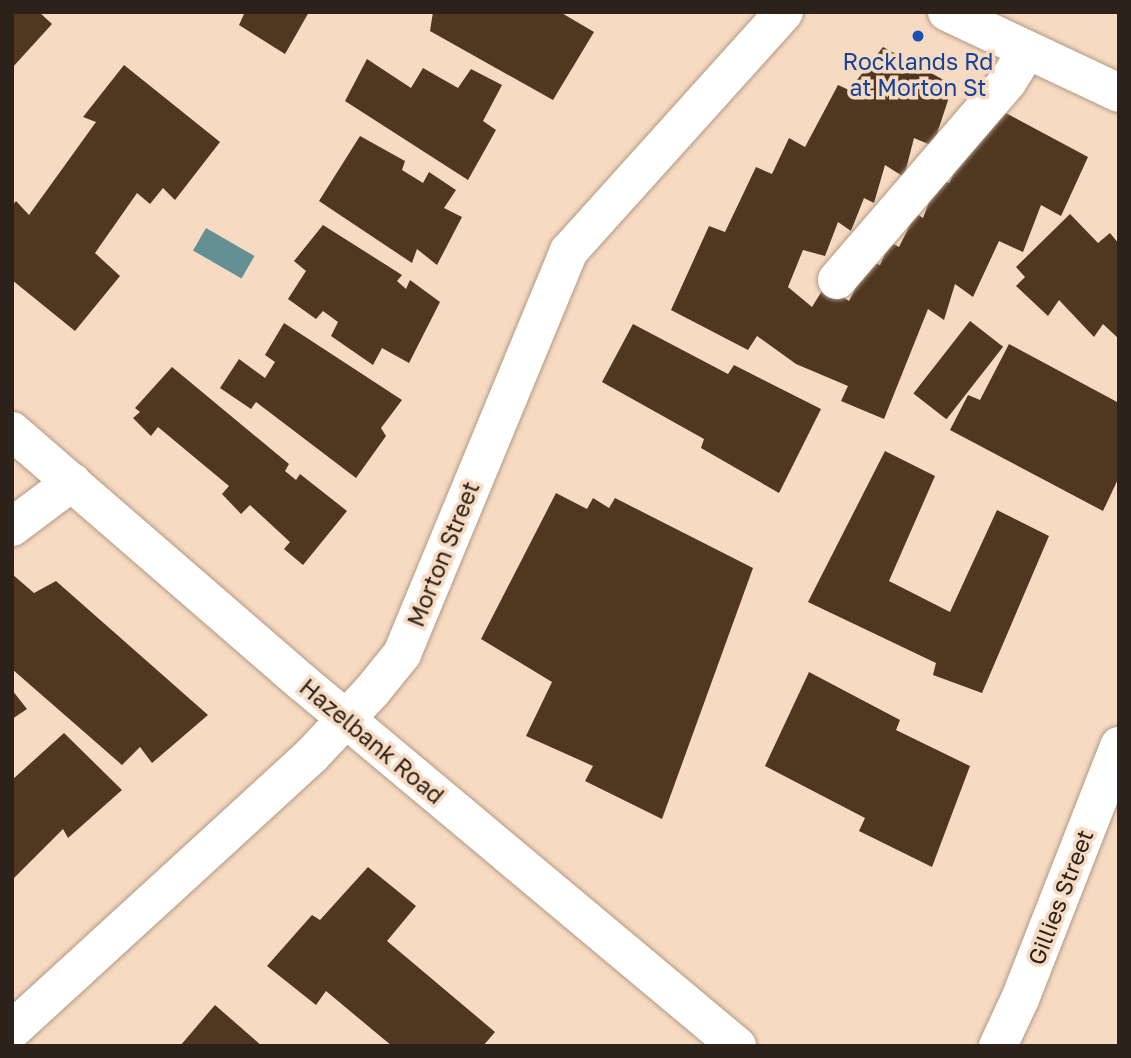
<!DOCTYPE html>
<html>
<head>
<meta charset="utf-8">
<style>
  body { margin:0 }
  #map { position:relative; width:1131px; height:1058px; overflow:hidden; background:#f6dac1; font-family:"Golos Text",sans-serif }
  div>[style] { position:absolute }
  .water>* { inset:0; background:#649094; transform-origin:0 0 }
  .building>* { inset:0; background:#4f3721; transform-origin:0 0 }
  .roads { filter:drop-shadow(0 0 2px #b39881) drop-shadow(0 0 2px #b39881) }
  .minor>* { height:38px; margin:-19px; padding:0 19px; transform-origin:19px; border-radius:19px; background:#fff }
  .dots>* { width:19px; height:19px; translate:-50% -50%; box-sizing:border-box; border:4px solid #f6dac1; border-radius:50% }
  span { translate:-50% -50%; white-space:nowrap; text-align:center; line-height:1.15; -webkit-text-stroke:7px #f6dac1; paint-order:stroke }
  .transit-label { font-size:23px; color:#164399 }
  .street-label { font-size:23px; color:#2d2219 }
  .frame { position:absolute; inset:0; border:14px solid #2d2219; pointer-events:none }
</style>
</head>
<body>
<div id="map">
  <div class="water">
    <div style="left:206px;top:228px;width:56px;height:26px;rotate:30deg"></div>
  </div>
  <div class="building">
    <div style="clip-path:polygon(12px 12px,39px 12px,52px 24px,12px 68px)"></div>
    <div style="clip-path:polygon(245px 12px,309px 12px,285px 54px,239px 25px)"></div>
    <div style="clip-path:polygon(433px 12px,560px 12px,594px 32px,553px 100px,430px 31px)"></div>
    <div style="clip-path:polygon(883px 47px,953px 85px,933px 146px,914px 138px,904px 177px,885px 165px,874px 203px,864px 198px,851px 231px,838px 222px,825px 256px,803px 250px,788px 287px,812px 307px,825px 286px,849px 301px,870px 260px,880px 265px,890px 242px,899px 247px,916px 213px,923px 218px,938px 178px,949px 183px,989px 104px,1088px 157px,1061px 216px,1041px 205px,1023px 252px,999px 241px,973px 297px,955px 284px,944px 320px,928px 309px,884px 419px,841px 401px,848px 386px,796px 364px,757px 336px,748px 350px,671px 310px,709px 226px,725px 232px,756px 167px,772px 174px,789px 138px,805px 147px,838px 85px,849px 90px)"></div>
    <div style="clip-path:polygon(367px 59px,411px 88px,423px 68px,458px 88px,471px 69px,502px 85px,483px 121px,496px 130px,468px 180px,345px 101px)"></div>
    <div style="clip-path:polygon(124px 65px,220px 142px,175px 200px,163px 188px,150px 204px,137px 193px,95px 253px,120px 276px,75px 331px,12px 280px,12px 206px,16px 201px,29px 215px,96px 122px,83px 117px)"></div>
    <div style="clip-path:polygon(360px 136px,405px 161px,402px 170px,423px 183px,429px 172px,456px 190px,444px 208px,462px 217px,437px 265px,417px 249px,412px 263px,319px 201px)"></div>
    <div style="clip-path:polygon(1070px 214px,1098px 243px,1110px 233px,1119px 244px,1119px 339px,1103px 324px,1094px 337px,1059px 300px,1048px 316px,1016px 286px,1025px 277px,1016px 267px)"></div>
    <div style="clip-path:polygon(323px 225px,402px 275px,397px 281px,406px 289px,410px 280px,440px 302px,409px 363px,382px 348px,373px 365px,331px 336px,338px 322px,323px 311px,316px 319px,288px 299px,306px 271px,294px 261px)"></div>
    <div style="left:970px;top:321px;width:42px;height:92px;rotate:38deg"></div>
    <div style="clip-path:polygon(284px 323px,402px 400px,381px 428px,386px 436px,356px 478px,256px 402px,251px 409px,220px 388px,239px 359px,265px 378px,275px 362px,265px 355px)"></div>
    <div style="clip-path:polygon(633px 324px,728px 374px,734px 365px,821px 409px,779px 493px,701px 448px,704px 439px,602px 382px)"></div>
    <div style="clip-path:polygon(1009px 344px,1119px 403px,1119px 477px,1103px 511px,950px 430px,968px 395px,980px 400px)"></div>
    <div style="clip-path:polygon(172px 367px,289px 464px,285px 471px,296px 480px,300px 474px,347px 511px,303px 565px,284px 549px,290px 542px,250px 505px,241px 514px,222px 494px,229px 486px,158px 427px,151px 436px,133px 418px,140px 412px,135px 408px)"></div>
    <div style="clip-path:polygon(885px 451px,935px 476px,889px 581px,950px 612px,997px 510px,1049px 536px,982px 693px,933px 675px,936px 663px,808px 602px)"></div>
    <div style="clip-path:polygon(556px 493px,587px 509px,593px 498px,609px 508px,615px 498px,753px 568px,662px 819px,585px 781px,593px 766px,526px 736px,552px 682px,481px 639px)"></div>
    <div style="clip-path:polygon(12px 574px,34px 593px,56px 581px,208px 715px,152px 763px,140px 747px,122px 765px,12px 669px)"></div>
    <div style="clip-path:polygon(809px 672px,900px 720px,896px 730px,970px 766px,932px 867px,859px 831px,865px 818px,765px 766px)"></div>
    <div style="clip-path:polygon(12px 690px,27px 709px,12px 719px)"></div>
    <div style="clip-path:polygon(64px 733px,122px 790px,68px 838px,63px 829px,12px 880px,12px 780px)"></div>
    <div style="clip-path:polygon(368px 867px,416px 906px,387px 941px,495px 1032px,483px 1046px,392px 1046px,326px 991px,316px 1005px,267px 966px,312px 915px,320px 920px)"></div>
    <div style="clip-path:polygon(215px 1005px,262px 1046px,180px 1046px)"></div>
  </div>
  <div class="roads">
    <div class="minor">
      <div style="left:947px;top:12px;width:190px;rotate:25.2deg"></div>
      <div style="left:837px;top:280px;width:262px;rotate:-49.3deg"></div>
      <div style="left:1008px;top:81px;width:36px;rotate:-58deg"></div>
      <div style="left:12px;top:431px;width:385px;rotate:40.9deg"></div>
      <div style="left:303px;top:683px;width:566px;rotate:39.91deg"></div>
      <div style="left:12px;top:527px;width:75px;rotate:-36.9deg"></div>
      <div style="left:12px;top:1030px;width:407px;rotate:-42.5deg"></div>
      <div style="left:312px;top:755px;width:88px;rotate:-46.8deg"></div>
      <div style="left:372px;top:691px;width:48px;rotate:-51deg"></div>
      <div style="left:402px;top:654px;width:436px;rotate:-67.5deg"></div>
      <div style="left:569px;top:251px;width:321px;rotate:-48deg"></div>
      <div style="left:998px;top:1046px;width:52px;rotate:-64.9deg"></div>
      <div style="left:1020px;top:999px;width:272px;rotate:-68.6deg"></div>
    </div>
  </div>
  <div class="dots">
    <div style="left:918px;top:36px;background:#1a4fb4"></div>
  </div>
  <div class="transit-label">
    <span style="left:918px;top:74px">Rocklands Rd<br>at Morton St</span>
  </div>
  <div class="street-label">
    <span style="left:443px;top:554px;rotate:-68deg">Morton Street</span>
    <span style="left:372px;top:741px;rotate:40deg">Hazelbank Road</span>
    <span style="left:1060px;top:897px;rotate:-69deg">Gillies Street</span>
  </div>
  <div class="frame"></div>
</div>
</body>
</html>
